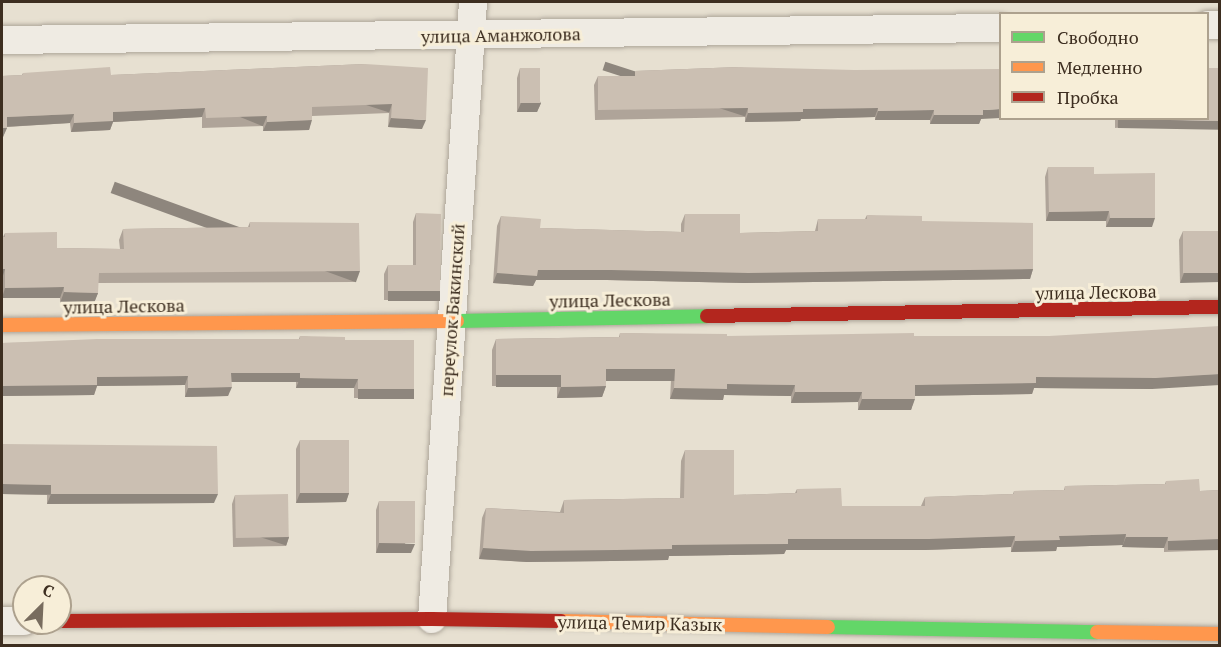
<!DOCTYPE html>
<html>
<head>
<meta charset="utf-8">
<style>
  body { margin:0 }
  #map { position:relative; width:1221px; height:647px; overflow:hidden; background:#e7e0d1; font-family:"PT Serif",serif }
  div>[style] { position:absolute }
  .roads { filter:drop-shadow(0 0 2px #ada599) drop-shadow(0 0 2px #ada599) }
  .street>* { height:28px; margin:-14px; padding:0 14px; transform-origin:14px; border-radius:14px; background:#efebe3 }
  .fast>* { height:14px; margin:-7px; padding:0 7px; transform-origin:7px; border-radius:7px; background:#63d668 }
  .slow>* { height:14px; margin:-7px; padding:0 7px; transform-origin:7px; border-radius:7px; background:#ff974d }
  .jam>* { height:14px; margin:-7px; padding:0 7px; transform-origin:7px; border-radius:7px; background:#b3261e }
  .wall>* { inset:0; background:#afa499 }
  .shaded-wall>* { inset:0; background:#8e867d; transform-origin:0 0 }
  .building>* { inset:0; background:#cbbfb2; transform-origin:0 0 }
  span { translate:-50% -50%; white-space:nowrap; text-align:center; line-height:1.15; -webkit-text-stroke:6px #f7eed8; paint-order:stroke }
  .street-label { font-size:18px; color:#3d2e20 }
  .frame { position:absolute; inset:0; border:3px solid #3d2e20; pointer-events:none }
  .legend { position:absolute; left:999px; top:12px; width:210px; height:108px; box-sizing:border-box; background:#f7eed8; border:2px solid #ada18e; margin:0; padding:8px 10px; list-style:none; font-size:18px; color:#3d2e20 }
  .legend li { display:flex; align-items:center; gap:12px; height:30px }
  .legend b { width:30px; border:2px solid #ada18e }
  .north { position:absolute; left:12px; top:575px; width:60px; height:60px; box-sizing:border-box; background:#f7eed8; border:2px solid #ada18e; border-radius:50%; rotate:24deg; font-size:16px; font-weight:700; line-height:24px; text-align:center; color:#3d2e20 }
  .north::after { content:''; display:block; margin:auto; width:21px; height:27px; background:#786c5e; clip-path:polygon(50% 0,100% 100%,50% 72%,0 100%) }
</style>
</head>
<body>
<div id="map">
  <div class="roads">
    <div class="street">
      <div style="left:1208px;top:25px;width:12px"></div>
      <div style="left:2px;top:40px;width:998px;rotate:-0.69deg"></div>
      <div style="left:432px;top:619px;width:618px;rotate:-86.2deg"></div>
      <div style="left:2px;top:621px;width:22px"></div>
    </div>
    <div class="fast">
      <div style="left:457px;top:321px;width:250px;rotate:-1.1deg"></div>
      <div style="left:828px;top:627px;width:269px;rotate:1.1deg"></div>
    </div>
    <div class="slow">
      <div style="left:2px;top:325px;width:455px;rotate:-0.5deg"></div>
      <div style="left:561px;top:621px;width:267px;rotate:1.3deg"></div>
      <div style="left:1097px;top:632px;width:123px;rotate:0.9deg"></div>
    </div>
    <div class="jam">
      <div style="left:707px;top:316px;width:513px;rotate:-1.01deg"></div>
      <div style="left:60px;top:621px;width:372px;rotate:-0.3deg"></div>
      <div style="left:432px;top:619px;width:129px;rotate:0.9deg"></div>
    </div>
  </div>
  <div class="wall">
    <div style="clip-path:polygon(365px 64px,422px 129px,388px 127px,389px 113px,312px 116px,309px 130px,263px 131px,263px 126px,202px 128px,202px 117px,113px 122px,110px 130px,71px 132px,70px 123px,7px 127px,3px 137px,2px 137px,2px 76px,22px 75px,23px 73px,111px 75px)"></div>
    <div style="clip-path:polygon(739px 67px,981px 119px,979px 124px,930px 124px,930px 120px,875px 120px,875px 117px,801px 119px,800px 121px,745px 122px,745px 117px,595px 120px,594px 85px,598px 76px,633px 76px,635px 71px)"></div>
    <div style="clip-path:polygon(520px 68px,541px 103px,537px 112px,517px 112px,517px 78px)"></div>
    <div style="clip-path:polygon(1115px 118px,1208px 118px,1115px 128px)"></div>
    <div style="clip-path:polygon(1048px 167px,1094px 174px,1152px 227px,1106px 227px,1106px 221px,1046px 221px,1045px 177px)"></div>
    <div style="clip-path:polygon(416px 213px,440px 291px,437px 300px,384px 300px,384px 274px,388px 265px,413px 265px,413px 222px)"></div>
    <div style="clip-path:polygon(685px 214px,740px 233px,815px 231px,818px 219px,865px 219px,867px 215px,922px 221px,1033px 269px,1030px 279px,744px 283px,607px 280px,536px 280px,533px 286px,493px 283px,497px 226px,501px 216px,540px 228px,681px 232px,681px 224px)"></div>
    <div style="clip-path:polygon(250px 222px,356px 282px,98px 283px,98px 293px,94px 303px,60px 303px,60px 298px,2px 298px,2px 237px,3px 237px,5px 233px,57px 248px,120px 249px,119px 240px,123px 229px,248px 227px)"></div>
    <div style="clip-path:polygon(1183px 231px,1220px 231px,1180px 283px,1179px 240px)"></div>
    <div style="clip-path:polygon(620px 333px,727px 336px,914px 336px,1152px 389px,1034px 388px,1032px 394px,915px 396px,911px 410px,858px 410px,858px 402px,791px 403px,791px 396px,724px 395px,723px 400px,670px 399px,671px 380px,606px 380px,606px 386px,602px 397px,557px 398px,557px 386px,492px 386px,492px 350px,496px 339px,619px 337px)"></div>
    <div style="clip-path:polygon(300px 336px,345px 340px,411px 398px,354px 398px,354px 388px,296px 388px,296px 382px,231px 382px,228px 396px,185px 397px,185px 385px,97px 386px,94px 395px,2px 396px,2px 343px,299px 339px)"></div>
    <div style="clip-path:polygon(300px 440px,349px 493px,346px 502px,296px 503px,296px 449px)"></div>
    <div style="clip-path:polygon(2px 444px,214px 503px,47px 504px,47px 495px,2px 494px)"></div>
    <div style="clip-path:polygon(685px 450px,734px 495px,795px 493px,797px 489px,842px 506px,921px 506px,925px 497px,1013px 494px,1014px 491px,1064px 490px,1065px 486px,1165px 484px,1166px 481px,1200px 491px,1220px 490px,1220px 550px,1164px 552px,1164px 548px,1122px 547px,1123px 545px,1057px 547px,1056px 551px,1011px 552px,1011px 547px,925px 550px,786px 550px,784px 554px,669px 556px,668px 560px,612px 561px,527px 562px,479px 559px,482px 518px,486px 508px,560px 512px,564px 500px,680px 498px,681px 461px)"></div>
    <div style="clip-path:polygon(235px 495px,289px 537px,286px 546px,233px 547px,232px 504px)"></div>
    <div style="clip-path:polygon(379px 501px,411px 553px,376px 553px,376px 510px)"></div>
  </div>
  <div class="shaded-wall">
    <div style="clip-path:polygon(521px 103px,541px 103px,537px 112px,517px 112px)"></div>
    <div style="left:392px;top:104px;width:9px;height:80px;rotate:108deg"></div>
    <div style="clip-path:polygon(205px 108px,202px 117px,113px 122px,110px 130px,71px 132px,74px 123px,113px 112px)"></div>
    <div style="left:748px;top:108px;width:9px;height:150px;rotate:108deg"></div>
    <div style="clip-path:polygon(878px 108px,875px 117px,801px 119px,800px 121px,745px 122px,748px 113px,803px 109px)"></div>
    <div style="clip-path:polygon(1000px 109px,1000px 118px,981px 119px,979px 124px,930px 124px,934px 115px,983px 110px)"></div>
    <div style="clip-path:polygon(934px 110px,930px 120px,875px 120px,878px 111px)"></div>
    <div style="clip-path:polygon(74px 114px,70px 123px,3px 127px,7px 117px)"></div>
    <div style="left:267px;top:116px;width:11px;height:61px;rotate:112deg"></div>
    <div style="clip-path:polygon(391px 118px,426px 120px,422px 129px,388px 127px)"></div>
    <div style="left:1118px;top:119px;width:102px;height:9px;rotate:1deg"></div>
    <div style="clip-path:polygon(312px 120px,309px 130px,263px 131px,267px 122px)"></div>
    <div style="clip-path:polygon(2px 128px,7px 128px,3px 137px,2px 137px)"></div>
    <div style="clip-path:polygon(1109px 211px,1106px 221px,1046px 221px,1049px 212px)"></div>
    <div style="clip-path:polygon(1110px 218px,1155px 218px,1152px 227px,1106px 227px)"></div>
    <div style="clip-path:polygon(2px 269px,5px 269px,2px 279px)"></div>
    <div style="clip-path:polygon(1033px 269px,1030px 279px,744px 283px,607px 280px,536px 280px,533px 286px,493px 283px,497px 273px,538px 270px)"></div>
    <div style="left:360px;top:271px;width:12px;height:261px;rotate:110deg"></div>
    <div style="clip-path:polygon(1184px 273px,1220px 273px,1220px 282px,1180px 283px)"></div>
    <div style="clip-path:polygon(64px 287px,60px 298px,2px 298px,5px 288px)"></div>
    <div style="left:388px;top:291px;width:52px;height:10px"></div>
    <div style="clip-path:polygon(64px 292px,98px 293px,94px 303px,60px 303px)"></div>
    <div style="left:606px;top:369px;width:69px;height:12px"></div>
    <div style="left:231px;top:373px;width:69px;height:9px"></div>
    <div style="clip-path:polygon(1220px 374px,1220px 385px,1152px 389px,1034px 388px,1032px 394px,911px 396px,915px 385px,1036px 377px)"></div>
    <div style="left:496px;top:375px;width:65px;height:12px"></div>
    <div style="clip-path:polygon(188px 376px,185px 385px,97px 386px,94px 395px,2px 396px,2px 386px,97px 377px)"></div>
    <div style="clip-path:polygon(300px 378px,358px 379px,354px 388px,296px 388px)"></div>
    <div style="clip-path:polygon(727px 384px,795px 385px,791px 396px,724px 395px,723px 400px,670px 399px,674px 388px)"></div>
    <div style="clip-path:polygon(606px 386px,602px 397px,557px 398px,561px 387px)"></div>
    <div style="clip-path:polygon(232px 387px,228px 396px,185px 397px,188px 388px)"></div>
    <div style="left:358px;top:389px;width:56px;height:10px"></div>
    <div style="clip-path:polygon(795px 392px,862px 392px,858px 402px,791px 403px)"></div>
    <div style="clip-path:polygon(862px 399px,915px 399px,911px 410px,858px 410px)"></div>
    <div style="left:2px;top:484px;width:49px;height:10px;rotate:1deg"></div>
    <div style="clip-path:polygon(300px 493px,349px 493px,346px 502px,296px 503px)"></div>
    <div style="clip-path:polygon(51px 494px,218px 494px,214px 503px,47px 504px)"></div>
    <div style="clip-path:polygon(1126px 534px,1123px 545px,1057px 547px,1056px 551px,1011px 552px,1015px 541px,1059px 536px)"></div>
    <div style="clip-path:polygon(1015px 536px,1011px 547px,925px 550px,786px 550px,784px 554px,669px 556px,668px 560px,612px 561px,527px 562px,479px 559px,483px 548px,788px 539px)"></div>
    <div style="left:289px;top:537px;width:9px;height:53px;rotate:108deg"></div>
    <div style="clip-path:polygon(1126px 537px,1168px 537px,1164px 548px,1122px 547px)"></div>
    <div style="left:1220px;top:539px;width:11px;height:52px;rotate:90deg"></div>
    <div style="clip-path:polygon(379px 543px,415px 544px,411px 553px,376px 553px)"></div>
  </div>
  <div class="building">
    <div style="clip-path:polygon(365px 64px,428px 68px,426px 120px,391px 118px,392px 104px,312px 107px,312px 120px,267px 122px,267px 116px,206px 118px,205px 108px,113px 112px,113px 121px,74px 123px,74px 114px,7px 117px,7px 128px,2px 128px,2px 76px,23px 75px,23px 73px,110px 67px,111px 75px)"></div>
    <div style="clip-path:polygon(739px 67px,854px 70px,1000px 69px,1000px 109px,983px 110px,983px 115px,934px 115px,934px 110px,878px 111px,878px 108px,803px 109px,803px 112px,748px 113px,748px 108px,598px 110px,598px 76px,635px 76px,635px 71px)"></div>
    <div style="left:520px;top:68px;width:20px;height:35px"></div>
    <div style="clip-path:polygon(1208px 68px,1220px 68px,1220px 121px,1118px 119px,1208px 118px)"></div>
    <div style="clip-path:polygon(1048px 167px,1094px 167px,1094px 174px,1155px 173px,1155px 218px,1110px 218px,1109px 211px,1049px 212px)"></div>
    <div style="clip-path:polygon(416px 213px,441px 214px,440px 291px,388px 291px,388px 265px,416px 265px)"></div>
    <div style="clip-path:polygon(685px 214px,740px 214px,740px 233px,818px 231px,818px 219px,867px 219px,867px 215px,922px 216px,922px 221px,1033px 223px,1033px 269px,748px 273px,611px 270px,538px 270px,537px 276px,497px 273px,501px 216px,541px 219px,540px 228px,684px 232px)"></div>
    <div style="clip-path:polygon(250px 222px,359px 223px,360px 271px,99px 273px,98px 293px,64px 292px,64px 287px,5px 288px,5px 269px,2px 269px,2px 237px,5px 237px,5px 233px,57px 232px,57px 248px,124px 249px,123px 229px,250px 227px)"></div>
    <div style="left:1183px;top:231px;width:37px;height:42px"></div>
    <div style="clip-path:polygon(1220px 326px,1220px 374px,1156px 378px,1036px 377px,1036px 383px,915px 385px,915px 399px,862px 399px,862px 392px,795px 392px,795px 385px,727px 384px,727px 389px,674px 388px,675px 369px,606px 369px,606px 386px,561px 387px,561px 375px,496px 375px,496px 339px,620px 337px,620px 333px,727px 334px,727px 336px,914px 333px,914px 336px,1049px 336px)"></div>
    <div style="clip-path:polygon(300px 336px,345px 337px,345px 340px,414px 340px,414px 389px,358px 389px,358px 379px,300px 378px,300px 373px,231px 373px,232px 387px,188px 388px,188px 376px,97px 377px,97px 385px,2px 386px,2px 343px,97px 339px,300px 339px)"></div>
    <div style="left:300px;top:440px;width:49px;height:53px"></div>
    <div style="clip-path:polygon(2px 444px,217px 446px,218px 494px,51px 494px,51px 485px,2px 484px)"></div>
    <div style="clip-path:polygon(685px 450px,734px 450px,734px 495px,797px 493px,797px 489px,841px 488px,842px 506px,925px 506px,925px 497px,1014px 494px,1014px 491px,1065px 490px,1065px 486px,1166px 484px,1166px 481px,1199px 479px,1200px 491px,1220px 490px,1220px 539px,1168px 541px,1168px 537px,1126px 537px,1126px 534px,1059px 536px,1060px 540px,1015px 541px,1015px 536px,929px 539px,788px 539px,788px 544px,672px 545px,672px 549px,616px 550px,531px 551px,483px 548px,486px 508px,564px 513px,564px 500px,684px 498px)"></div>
    <div style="left:288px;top:494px;width:43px;height:53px;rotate:89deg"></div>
    <div style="left:379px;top:501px;width:36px;height:42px"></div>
    <div style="clip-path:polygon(397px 644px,397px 645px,147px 645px)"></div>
  </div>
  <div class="street-label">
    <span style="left:501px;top:35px;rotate:-1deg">улица Аманжолова</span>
    <span style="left:1096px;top:292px;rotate:-1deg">улица Лескова</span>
    <span style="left:610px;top:300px;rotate:-1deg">улица Лескова</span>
    <span style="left:124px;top:306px;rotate:-1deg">улица Лескова</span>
    <span style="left:452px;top:310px;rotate:-86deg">переулок Бакинский</span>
    <span style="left:640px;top:623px;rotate:1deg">улица Темир Казык</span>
  </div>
  <div class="frame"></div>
  <ul class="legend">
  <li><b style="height:8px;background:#63d668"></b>Свободно</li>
  <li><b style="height:8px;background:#ff974d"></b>Медленно</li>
  <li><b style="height:8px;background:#b3261e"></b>Пробка</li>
  </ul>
  <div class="north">С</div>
</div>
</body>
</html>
